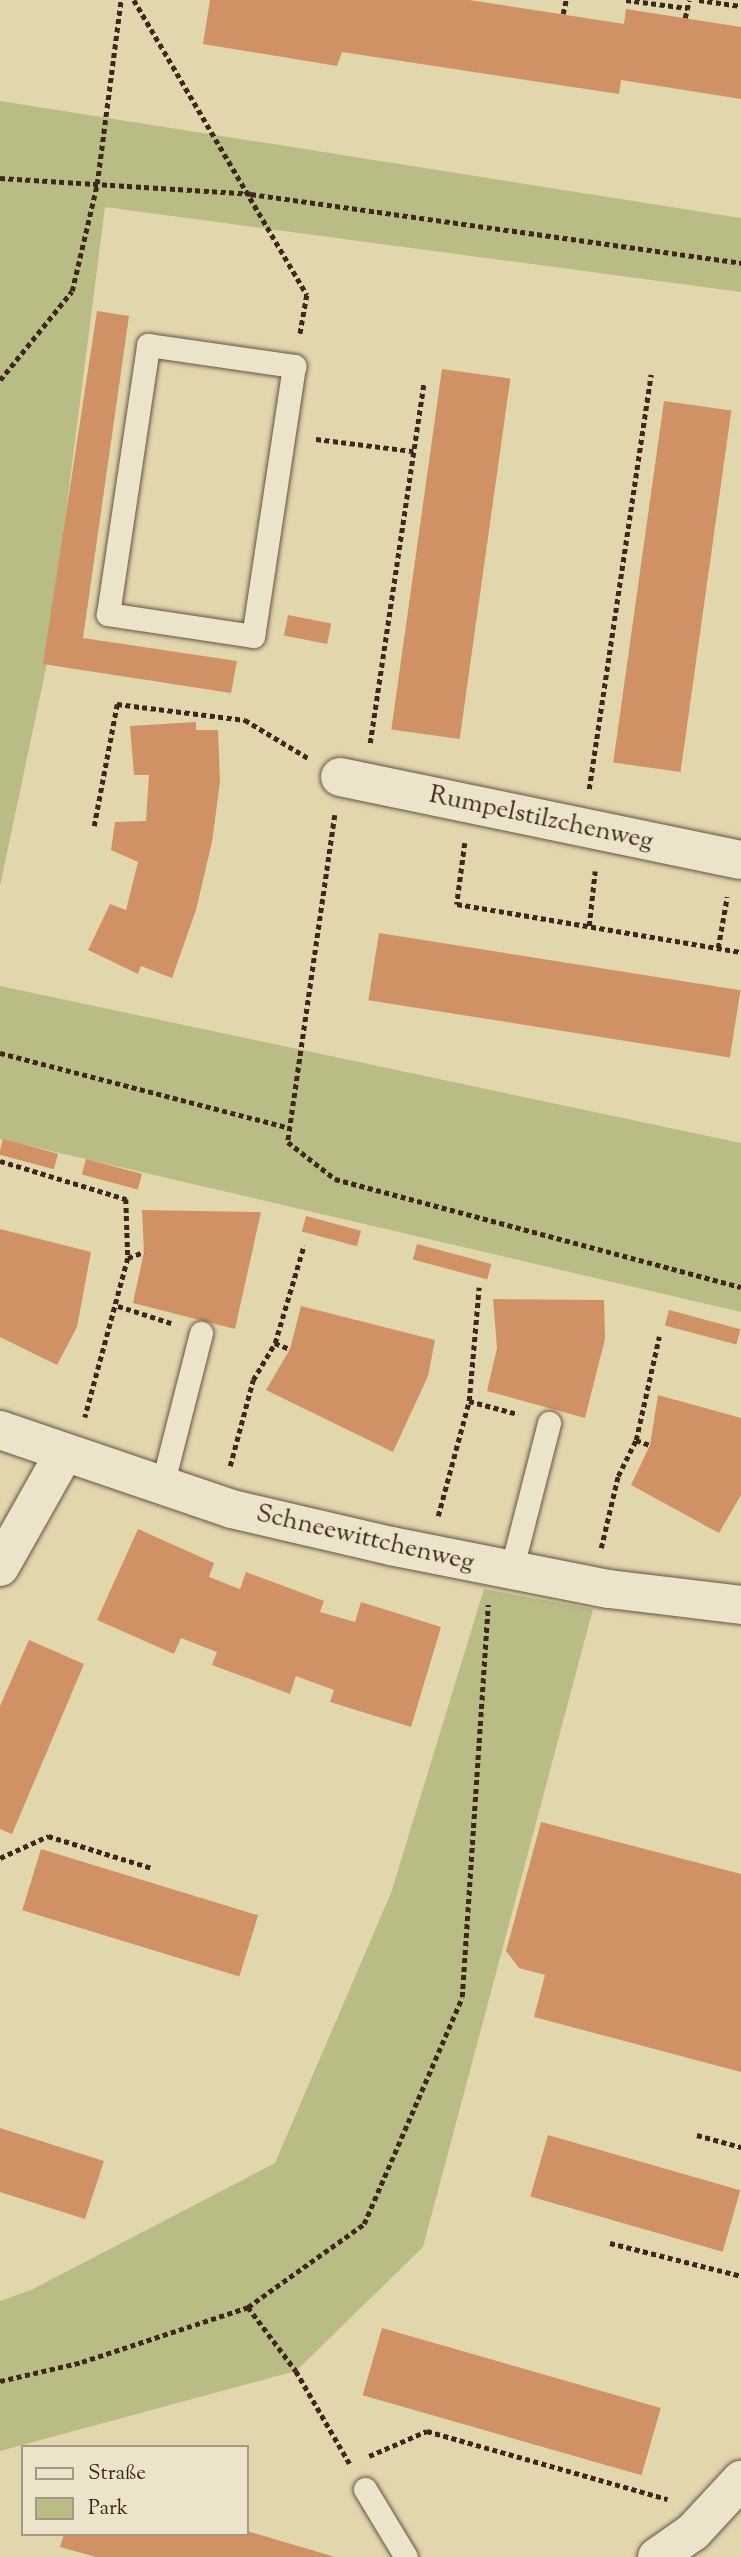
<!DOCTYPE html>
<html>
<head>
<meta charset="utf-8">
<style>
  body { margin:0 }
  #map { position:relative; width:741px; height:2557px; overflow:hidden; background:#e2d6ad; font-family:"Sorts Mill Goudy",serif }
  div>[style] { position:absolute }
  .green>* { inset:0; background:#babc85 }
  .building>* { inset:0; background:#d09265; transform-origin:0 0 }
  .path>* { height:4.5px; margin-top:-2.25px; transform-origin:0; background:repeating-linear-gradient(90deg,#40271d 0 5px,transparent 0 8.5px) }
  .roads { filter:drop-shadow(0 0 2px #685341) drop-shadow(0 0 2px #685341) }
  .service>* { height:23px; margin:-11.5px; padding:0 11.5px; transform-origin:11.5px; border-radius:11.5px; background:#ece4ca }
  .minor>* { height:38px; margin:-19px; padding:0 19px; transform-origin:19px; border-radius:19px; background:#ece4ca }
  span { translate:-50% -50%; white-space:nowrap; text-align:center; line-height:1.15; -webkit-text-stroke:6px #ece4ca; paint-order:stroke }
  .street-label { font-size:26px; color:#40271d }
  .legend { position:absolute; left:21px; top:2445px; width:228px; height:91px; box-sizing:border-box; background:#ece4ca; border:2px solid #a79885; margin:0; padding:9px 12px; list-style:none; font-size:21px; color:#40271d }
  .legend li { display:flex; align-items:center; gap:14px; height:35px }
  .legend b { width:35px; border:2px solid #a79885 }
</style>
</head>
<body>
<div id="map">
  <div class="green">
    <div style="clip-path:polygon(0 101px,741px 218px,741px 292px,105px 207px,46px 668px,0 886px)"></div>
    <div style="clip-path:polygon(0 986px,741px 1143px,741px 1312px,0 1139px)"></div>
    <div style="clip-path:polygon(484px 1589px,593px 1609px,423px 2247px,296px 2371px,0 2451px,0 2301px,31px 2290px,275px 2163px,391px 1893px)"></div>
  </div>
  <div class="building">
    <div style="clip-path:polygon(210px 0,469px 0,624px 24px,626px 9px,741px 27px,741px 99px,621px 80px,619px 94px,342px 52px,337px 66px,203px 44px)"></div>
    <div style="clip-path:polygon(97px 311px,129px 316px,83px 638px,237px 661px,231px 693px,43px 664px)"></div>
    <div style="left:442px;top:369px;width:69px;height:364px;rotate:8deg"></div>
    <div style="left:664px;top:401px;width:68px;height:365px;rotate:8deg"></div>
    <div style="left:288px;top:615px;width:44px;height:21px;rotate:11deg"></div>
    <div style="clip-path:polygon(196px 722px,196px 730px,218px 730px,220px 782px,212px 842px,196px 910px,172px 978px,141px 966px,138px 974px,88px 950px,110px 904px,126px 910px,138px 862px,111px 850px,115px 822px,146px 821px,149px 775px,134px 775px,130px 726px)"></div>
    <div style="left:379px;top:933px;width:366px;height:68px;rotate:9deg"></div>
    <div style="left:3px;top:1139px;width:57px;height:16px;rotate:15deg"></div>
    <div style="left:86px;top:1159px;width:58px;height:16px;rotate:15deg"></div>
    <div style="clip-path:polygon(142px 1210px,261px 1212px,235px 1329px,133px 1303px,144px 1252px)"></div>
    <div style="left:306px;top:1216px;width:57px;height:16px;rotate:15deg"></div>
    <div style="clip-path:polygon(0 1229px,91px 1252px,77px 1327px,57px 1365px,0 1337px)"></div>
    <div style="left:417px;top:1244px;width:77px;height:16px;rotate:15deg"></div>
    <div style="clip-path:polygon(493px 1299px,604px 1300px,605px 1339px,585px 1418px,487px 1391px,497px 1348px)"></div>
    <div style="clip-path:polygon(301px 1306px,435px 1340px,428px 1376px,393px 1452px,266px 1390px,290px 1349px)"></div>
    <div style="left:669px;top:1310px;width:74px;height:16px;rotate:15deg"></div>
    <div style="clip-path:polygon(658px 1395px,741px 1418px,741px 1495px,719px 1533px,631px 1485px,650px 1445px)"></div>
    <div style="clip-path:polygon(138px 1529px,214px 1563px,209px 1577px,240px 1589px,246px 1572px,324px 1601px,320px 1612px,355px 1622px,361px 1602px,441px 1627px,411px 1727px,330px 1702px,334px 1690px,296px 1676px,290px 1694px,212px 1665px,217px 1652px,181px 1638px,174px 1654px,97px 1620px)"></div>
    <div style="clip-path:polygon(29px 1640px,84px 1664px,12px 1834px,0 1829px,0 1706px)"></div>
    <div style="clip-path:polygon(541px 1822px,741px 1874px,741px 2072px,534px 2017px,545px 1975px,519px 1968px,506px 1951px)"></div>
    <div style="left:41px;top:1849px;width:227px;height:64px;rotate:17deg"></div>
    <div style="clip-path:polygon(0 2128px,104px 2161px,85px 2219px,0 2192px)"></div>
    <div style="left:548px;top:2135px;width:200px;height:64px;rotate:16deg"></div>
    <div style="left:382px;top:2328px;width:290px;height:70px;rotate:16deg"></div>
    <div style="clip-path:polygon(247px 2531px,335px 2557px,96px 2557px,60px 2547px,64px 2534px)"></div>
  </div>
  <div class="path">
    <div style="left:134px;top:0;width:342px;rotate:59.6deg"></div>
    <div style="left:307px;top:295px;width:40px;rotate:100deg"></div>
    <div style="left:626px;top:0;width:62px;rotate:7.5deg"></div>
    <div style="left:699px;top:0;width:42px;rotate:8.1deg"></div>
    <div style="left:563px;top:14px;width:14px;rotate:-78deg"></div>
    <div style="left:685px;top:18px;width:18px;rotate:-77deg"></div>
    <div style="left:0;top:178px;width:252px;rotate:3.6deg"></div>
    <div style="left:251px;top:194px;width:495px;rotate:8deg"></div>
    <div style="left:0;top:380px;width:114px;rotate:-51deg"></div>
    <div style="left:72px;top:291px;width:110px;rotate:-76.8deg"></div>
    <div style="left:97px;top:184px;width:186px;rotate:-82.6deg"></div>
    <div style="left:316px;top:439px;width:98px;rotate:7.1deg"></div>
    <div style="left:370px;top:743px;width:364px;rotate:-81.5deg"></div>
    <div style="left:589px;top:789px;width:419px;rotate:-81.5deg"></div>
    <div style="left:335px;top:815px;width:330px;rotate:98.2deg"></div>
    <div style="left:288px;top:1142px;width:60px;rotate:38.2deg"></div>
    <div style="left:335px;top:1179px;width:420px;rotate:14.9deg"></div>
    <div style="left:94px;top:826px;width:124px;rotate:-79.3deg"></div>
    <div style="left:117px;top:704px;width:129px;rotate:7.1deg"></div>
    <div style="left:245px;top:720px;width:74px;rotate:31.1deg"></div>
    <div style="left:465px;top:843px;width:62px;rotate:97.5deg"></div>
    <div style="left:457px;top:904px;width:288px;rotate:9.6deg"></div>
    <div style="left:589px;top:926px;width:55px;rotate:-83.8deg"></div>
    <div style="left:718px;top:948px;width:52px;rotate:-80deg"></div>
    <div style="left:0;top:1053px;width:300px;rotate:14.5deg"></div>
    <div style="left:0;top:1161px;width:132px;rotate:16.8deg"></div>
    <div style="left:126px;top:1199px;width:59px;rotate:88.1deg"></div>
    <div style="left:128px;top:1258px;width:165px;rotate:105.1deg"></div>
    <div style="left:128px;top:1258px;width:17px;rotate:-21deg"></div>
    <div style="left:118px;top:1306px;width:56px;rotate:17.8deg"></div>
    <div style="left:275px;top:1343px;width:16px;rotate:22deg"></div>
    <div style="left:469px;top:1401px;width:51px;rotate:14.9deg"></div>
    <div style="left:636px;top:1440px;width:15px;rotate:20deg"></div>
    <div style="left:230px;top:1466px;width:89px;rotate:-75deg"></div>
    <div style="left:253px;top:1380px;width:43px;rotate:-59.3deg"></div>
    <div style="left:275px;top:1343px;width:102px;rotate:-73.5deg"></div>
    <div style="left:438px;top:1516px;width:119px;rotate:-74.9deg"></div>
    <div style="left:469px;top:1401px;width:114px;rotate:-85deg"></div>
    <div style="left:601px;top:1548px;width:74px;rotate:-76.7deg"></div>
    <div style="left:618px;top:1476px;width:40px;rotate:-63.4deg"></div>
    <div style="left:636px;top:1440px;width:106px;rotate:-77.4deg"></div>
    <div style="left:0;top:1858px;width:53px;rotate:-24.6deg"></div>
    <div style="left:48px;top:1836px;width:109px;rotate:17.1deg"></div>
    <div style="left:697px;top:2135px;width:46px;rotate:15.3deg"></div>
    <div style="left:610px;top:2243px;width:135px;rotate:14.1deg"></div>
    <div style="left:248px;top:2307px;width:80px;rotate:53.1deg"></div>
    <div style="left:296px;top:2371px;width:108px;rotate:59.9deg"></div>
    <div style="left:0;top:2381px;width:84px;rotate:-13deg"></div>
    <div style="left:82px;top:2362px;width:175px;rotate:-18.3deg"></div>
    <div style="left:248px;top:2307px;width:143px;rotate:-35.6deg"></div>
    <div style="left:364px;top:2224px;width:247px;rotate:-66.6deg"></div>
    <div style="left:462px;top:1997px;width:393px;rotate:-86.2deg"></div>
    <div style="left:369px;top:2456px;width:63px;rotate:-23.3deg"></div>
    <div style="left:427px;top:2431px;width:250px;rotate:15.8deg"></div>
  </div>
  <div class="roads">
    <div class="service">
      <div style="left:148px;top:345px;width:148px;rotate:8.2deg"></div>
      <div style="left:294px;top:366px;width:273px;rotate:98.6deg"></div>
      <div style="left:253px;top:636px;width:147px;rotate:-171.4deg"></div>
      <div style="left:108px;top:614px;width:272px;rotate:-81.5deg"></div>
      <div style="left:162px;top:1486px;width:158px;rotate:-75.7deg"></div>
      <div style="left:511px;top:1571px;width:153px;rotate:-75.6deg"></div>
      <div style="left:365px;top:2489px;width:79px;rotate:58.9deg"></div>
    </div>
    <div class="minor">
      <div style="left:340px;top:777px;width:409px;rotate:11.7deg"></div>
      <div style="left:0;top:1430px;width:245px;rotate:18.8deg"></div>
      <div style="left:232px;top:1509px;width:163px;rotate:13.1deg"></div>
      <div style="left:391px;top:1546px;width:222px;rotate:11.2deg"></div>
      <div style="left:609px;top:1589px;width:133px;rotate:6.9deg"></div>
      <div style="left:0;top:1567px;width:129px;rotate:-60.6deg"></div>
      <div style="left:657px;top:2557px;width:44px;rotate:-34.8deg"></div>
      <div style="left:693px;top:2532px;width:71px;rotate:-47.3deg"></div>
    </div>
  </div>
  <div class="street-label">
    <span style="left:541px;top:819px;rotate:12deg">Rumpelstilzchenweg</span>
    <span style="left:365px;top:1539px;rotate:13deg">Schneewittchenweg</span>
  </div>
  <ul class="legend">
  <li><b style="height:9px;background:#ece4ca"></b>Straße</li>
  <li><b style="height:19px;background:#babc85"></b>Park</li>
  </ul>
</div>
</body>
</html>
